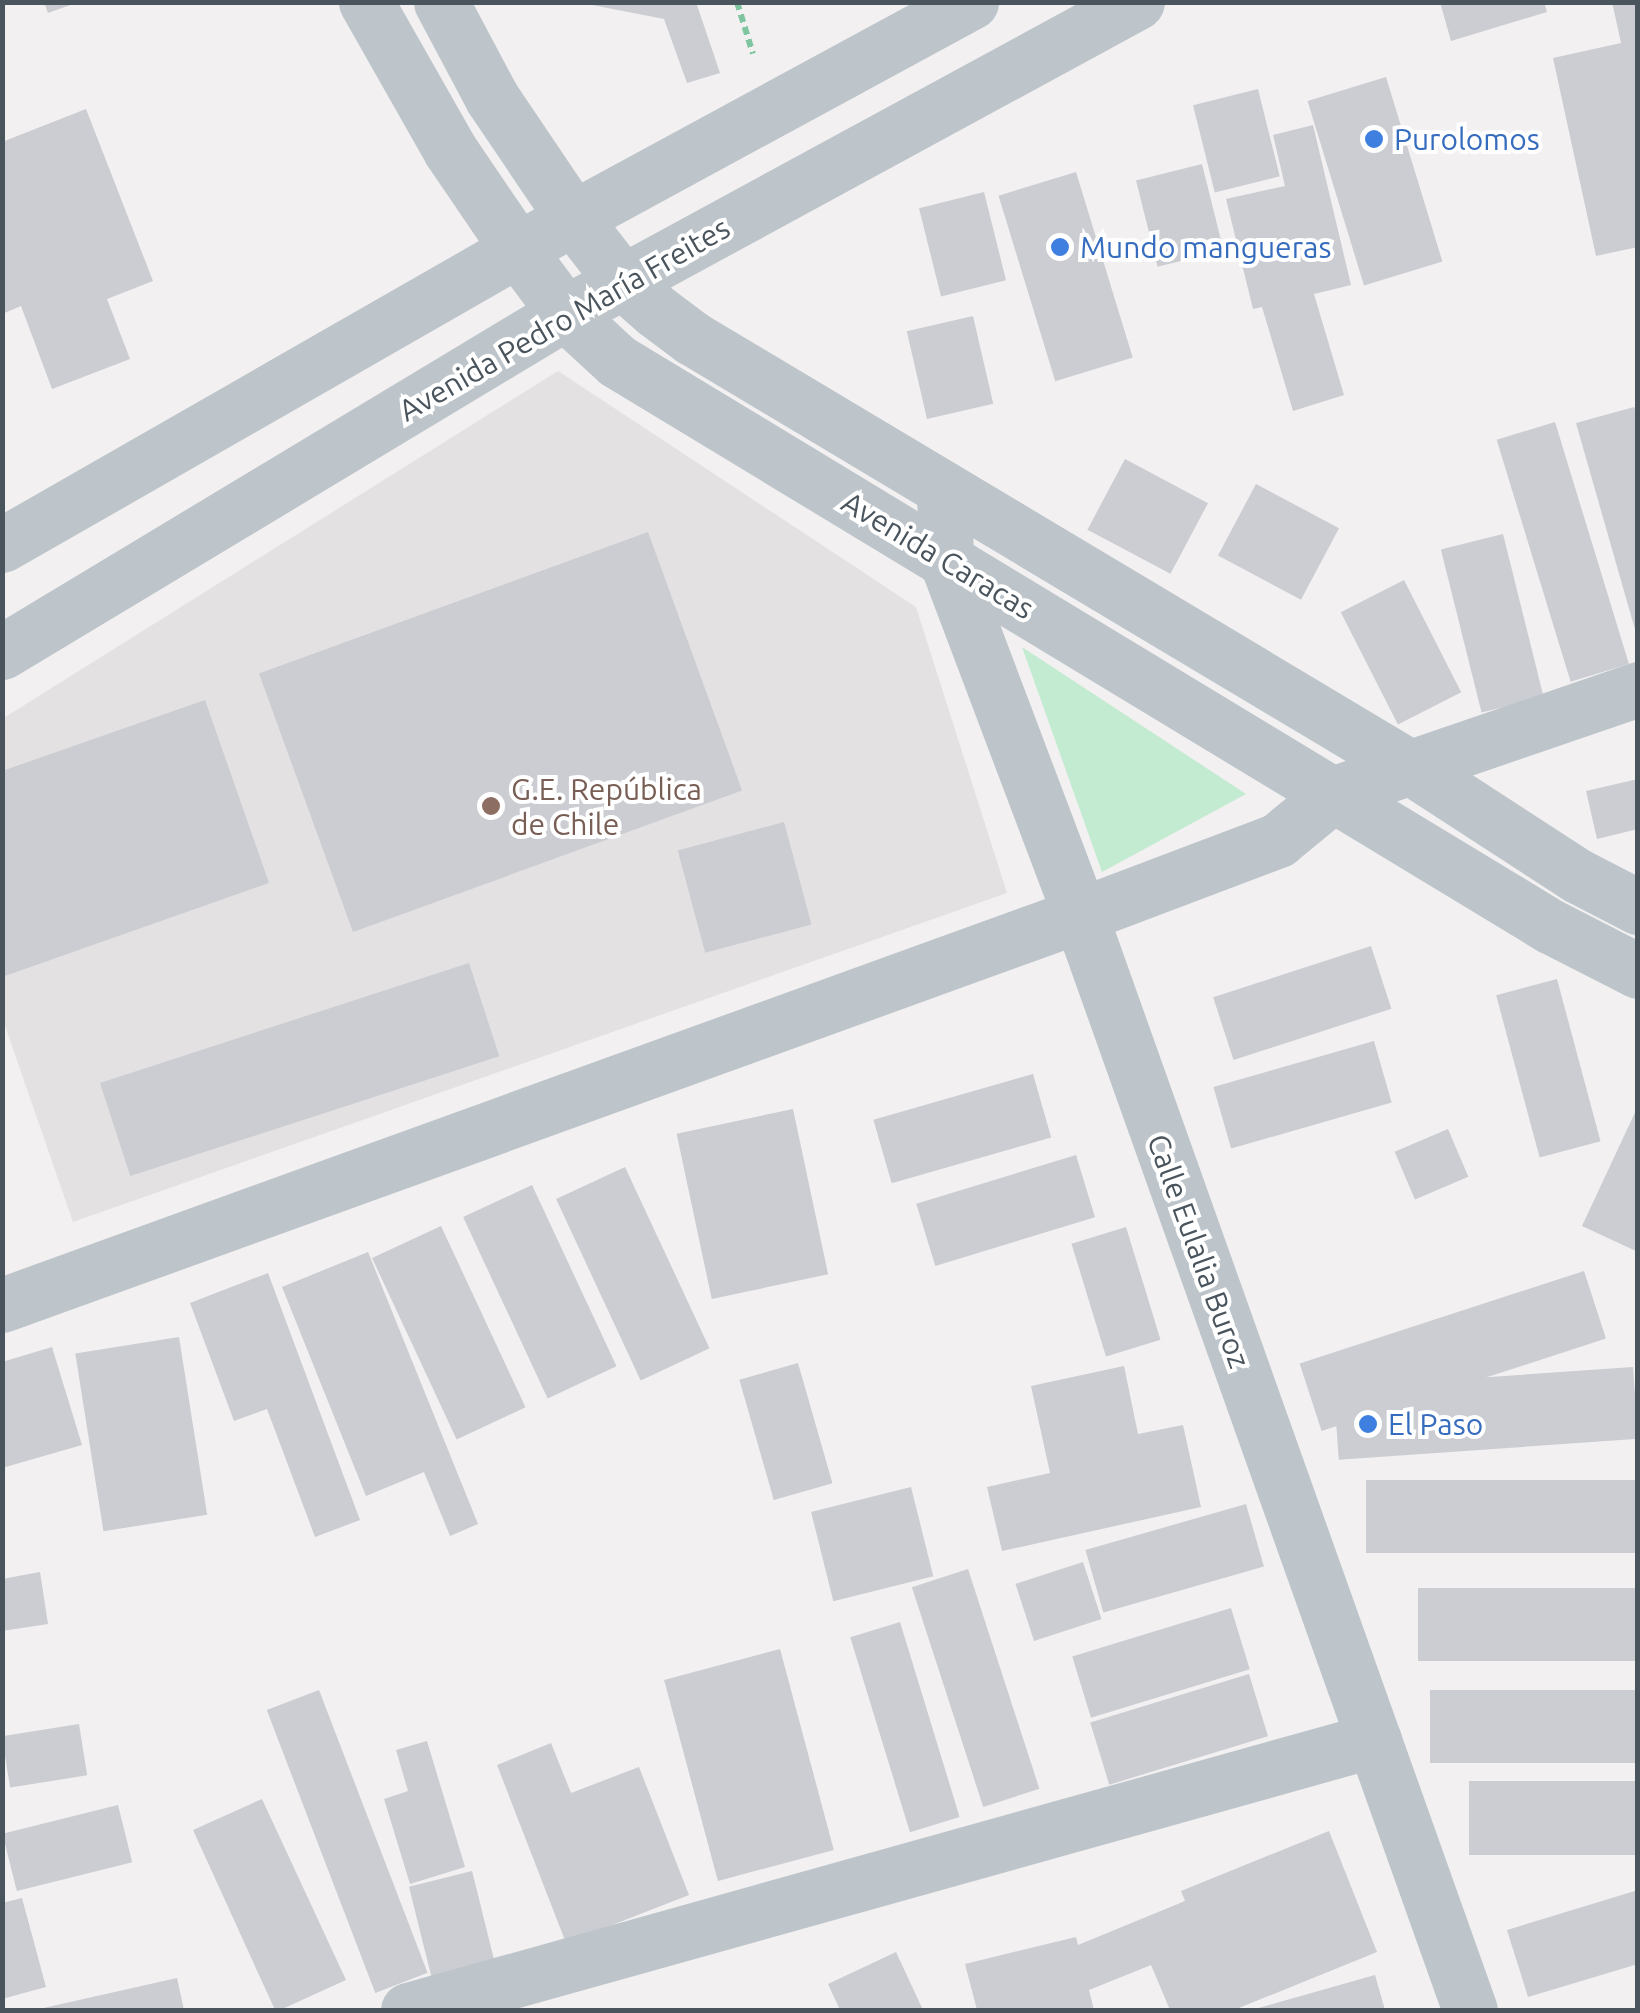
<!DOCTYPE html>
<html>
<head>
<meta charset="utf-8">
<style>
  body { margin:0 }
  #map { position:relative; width:1640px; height:2013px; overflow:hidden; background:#f2f0f0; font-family:Ubuntu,sans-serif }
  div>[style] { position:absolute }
  .education>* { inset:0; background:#e3e1e1 }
  .green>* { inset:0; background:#c3ebd1 }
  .building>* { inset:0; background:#cbcdd2; transform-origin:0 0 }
  .path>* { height:6px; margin-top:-3px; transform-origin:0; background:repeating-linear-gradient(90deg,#7fc6a0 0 8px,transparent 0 13px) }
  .minor>* { height:55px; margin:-27.5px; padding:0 27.5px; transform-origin:27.5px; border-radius:27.5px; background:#bdc5cb }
  .tertiary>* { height:55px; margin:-27.5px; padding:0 27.5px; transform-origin:27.5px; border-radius:27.5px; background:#bdc5cb }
  .dots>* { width:28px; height:28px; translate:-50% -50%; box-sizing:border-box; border:5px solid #fff; border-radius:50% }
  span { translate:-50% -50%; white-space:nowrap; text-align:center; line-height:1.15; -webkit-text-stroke:8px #fff; paint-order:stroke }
  .shop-label { font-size:30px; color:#366cbe }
  .left { translate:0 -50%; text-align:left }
  .street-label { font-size:30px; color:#4a545c }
  .education-label { font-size:30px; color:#785e54 }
  .frame { position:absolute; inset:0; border:5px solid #4a545c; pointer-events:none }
</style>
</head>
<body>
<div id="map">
  <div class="education">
    <div style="clip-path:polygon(558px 371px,916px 607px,1007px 893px,73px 1222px,3px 1020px,2px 719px)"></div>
  </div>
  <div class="green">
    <div style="clip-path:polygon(1022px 647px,1246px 794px,1102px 872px)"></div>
  </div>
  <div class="building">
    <div style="clip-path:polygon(44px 2px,76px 2px,76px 3px,48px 13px)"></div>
    <div style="clip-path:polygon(577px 2px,696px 2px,720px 73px,687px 83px,664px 19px)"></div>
    <div style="clip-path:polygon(1440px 2px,1544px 2px,1547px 12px,1451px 41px)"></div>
    <div style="clip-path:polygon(1612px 2px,1638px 2px,1638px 247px,1596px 256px,1553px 58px,1621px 43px)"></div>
    <div style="left:1386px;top:77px;width:193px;height:82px;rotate:73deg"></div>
    <div style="left:1258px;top:89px;width:90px;height:67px;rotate:76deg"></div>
    <div style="clip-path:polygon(86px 109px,153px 281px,107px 299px,130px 359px,52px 389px,21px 306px,2px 314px,2px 142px)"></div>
    <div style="clip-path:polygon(1313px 125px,1351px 285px,1314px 294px,1344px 395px,1293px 411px,1262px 307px,1253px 309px,1226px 199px,1285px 186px,1273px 135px)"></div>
    <div style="left:1202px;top:164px;width:89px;height:68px;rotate:76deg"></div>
    <div style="left:1076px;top:172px;width:194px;height:81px;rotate:73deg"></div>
    <div style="left:984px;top:192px;width:91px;height:67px;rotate:76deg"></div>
    <div style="left:973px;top:316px;width:90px;height:68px;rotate:77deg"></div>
    <div style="clip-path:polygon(1634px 407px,1638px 418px,1636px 633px,1576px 423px)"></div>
    <div style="left:1555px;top:422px;width:253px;height:61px;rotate:73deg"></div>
    <div style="left:1125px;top:459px;width:94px;height:80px;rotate:28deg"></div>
    <div style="left:1256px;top:484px;width:94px;height:81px;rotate:28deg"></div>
    <div style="left:648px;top:532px;width:275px;height:414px;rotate:70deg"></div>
    <div style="left:1503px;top:534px;width:168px;height:64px;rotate:76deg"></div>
    <div style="left:1404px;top:580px;width:126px;height:71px;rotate:63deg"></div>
    <div style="clip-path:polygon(205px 700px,269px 883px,2px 977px,2px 771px)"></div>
    <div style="clip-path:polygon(1638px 779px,1638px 829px,1597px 839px,1586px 791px)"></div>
    <div style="left:784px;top:822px;width:106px;height:110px;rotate:75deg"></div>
    <div style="left:1371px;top:946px;width:66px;height:166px;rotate:72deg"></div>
    <div style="left:469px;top:963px;width:98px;height:388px;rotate:72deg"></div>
    <div style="left:1557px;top:979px;width:168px;height:63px;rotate:75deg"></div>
    <div style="left:1374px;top:1041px;width:64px;height:167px;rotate:74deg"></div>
    <div style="left:1033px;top:1074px;width:66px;height:166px;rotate:74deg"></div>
    <div style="clip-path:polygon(1638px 1106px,1638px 1252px,1582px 1226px)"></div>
    <div style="left:793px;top:1109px;width:169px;height:119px;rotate:78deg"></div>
    <div style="left:1448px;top:1129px;width:52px;height:58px;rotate:67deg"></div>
    <div style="left:1076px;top:1155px;width:65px;height:167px;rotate:73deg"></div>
    <div style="left:625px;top:1167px;width:200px;height:76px;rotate:65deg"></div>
    <div style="left:532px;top:1185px;width:200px;height:76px;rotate:65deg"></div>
    <div style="left:441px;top:1226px;width:200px;height:76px;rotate:65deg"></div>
    <div style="left:1126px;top:1227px;width:118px;height:57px;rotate:73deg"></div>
    <div style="clip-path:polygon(368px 1252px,478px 1524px,450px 1536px,424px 1472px,366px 1496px,282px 1287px)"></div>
    <div style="left:1584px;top:1271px;width:71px;height:299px;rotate:72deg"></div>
    <div style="clip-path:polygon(268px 1273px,360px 1520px,315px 1537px,267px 1409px,234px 1421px,190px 1303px)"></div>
    <div style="left:179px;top:1337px;width:180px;height:105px;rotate:81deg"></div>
    <div style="clip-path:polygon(52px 1347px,82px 1445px,2px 1468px,2px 1362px)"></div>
    <div style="left:798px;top:1363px;width:125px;height:61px;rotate:74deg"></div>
    <div style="clip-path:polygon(1124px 1366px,1138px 1434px,1183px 1425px,1201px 1507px,1002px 1551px,987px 1487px,1050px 1473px,1031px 1386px)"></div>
    <div style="left:1633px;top:1367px;width:72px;height:300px;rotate:86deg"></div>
    <div style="left:1638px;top:1480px;width:73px;height:272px;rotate:90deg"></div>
    <div style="left:911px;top:1487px;width:92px;height:103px;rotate:76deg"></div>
    <div style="left:1246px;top:1504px;width:65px;height:167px;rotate:74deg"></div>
    <div style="left:1083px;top:1562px;width:60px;height:71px;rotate:72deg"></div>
    <div style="left:968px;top:1569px;width:231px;height:59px;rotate:72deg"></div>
    <div style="clip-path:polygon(40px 1572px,48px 1624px,2px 1631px,2px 1579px)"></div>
    <div style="left:1638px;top:1588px;width:73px;height:220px;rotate:90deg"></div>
    <div style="left:1231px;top:1608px;width:64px;height:166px;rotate:73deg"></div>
    <div style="left:900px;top:1622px;width:204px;height:52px;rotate:73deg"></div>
    <div style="left:780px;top:1649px;width:208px;height:120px;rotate:75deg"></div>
    <div style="left:1249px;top:1674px;width:65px;height:166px;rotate:73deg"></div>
    <div style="left:319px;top:1690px;width:303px;height:56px;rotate:69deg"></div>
    <div style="left:1638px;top:1690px;width:73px;height:208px;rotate:90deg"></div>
    <div style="left:79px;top:1724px;width:52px;height:78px;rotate:81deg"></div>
    <div style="clip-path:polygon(427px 1741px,465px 1867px,410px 1884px,384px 1799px,408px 1791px,396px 1750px)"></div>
    <div style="clip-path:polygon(551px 1743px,571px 1793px,639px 1767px,689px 1895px,566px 1943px,497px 1765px)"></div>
    <div style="left:1638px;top:1781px;width:74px;height:169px;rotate:90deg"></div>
    <div style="clip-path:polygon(262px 1799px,346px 1980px,280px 2010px,275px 2010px,193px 1830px)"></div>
    <div style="left:118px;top:1805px;width:59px;height:119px;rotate:76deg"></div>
    <div style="clip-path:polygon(1329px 1831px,1377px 1952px,1234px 2010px,1170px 2010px,1151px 1965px,1089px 1990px,1094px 2010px,977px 2010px,965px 1964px,1076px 1937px,1078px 1945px,1185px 1901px,1181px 1891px)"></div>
    <div style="left:472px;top:1871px;width:101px;height:65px;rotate:76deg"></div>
    <div style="clip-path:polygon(1638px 1890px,1638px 1964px,1528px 1997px,1507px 1930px)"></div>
    <div style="clip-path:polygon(22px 1898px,46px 1987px,2px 1999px,2px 1903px)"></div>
    <div style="clip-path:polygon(896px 1952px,923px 2010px,840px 2010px,828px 1984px)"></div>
    <div style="clip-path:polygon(1375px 1975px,1385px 2010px,1255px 2010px,1255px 2009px)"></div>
    <div style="clip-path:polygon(177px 1978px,184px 2010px,39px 2010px,39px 2009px)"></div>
  </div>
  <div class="path">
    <div style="left:737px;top:2px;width:54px;rotate:72.9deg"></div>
  </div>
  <div class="minor">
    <div style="left:366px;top:2px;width:170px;rotate:60.4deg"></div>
    <div style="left:450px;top:150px;width:121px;rotate:55.8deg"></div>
    <div style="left:518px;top:250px;width:79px;rotate:53.3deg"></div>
    <div style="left:565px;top:313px;width:71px;rotate:42.7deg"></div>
    <div style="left:617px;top:361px;width:1091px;rotate:31.2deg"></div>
    <div style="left:1550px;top:926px;width:99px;rotate:27.1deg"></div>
    <div style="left:441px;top:2px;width:109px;rotate:62deg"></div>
    <div style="left:492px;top:98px;width:145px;rotate:56deg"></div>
    <div style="left:573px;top:218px;width:80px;rotate:52.1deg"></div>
    <div style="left:622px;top:281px;width:45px;rotate:41.4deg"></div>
    <div style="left:656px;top:311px;width:45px;rotate:36.9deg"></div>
    <div style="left:692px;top:338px;width:840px;rotate:30.87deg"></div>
    <div style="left:1413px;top:769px;width:197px;rotate:33deg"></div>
    <div style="left:1578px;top:876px;width:68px;rotate:27.3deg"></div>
    <div style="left:944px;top:489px;width:71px;rotate:88.4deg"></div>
    <div style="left:946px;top:560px;width:379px;rotate:69.3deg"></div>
    <div style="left:1080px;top:915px;width:1162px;rotate:70.4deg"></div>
    <div style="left:2px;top:1305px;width:1146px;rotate:-19.89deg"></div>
    <div style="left:1080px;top:915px;width:212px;rotate:-20.7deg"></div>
    <div style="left:1278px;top:840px;width:74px;rotate:-39.5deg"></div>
    <div style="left:1335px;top:793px;width:320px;rotate:-18.9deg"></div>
    <div style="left:408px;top:2010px;width:1003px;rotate:-15.62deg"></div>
  </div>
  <div class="tertiary">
    <div style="left:2px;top:545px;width:658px;rotate:-29.8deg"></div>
    <div style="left:573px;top:218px;width:453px;rotate:-28.5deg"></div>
    <div style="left:2px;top:652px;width:657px;rotate:-31.05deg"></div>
    <div style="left:565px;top:313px;width:651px;rotate:-28.53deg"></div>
  </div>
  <div class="dots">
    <div style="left:1374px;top:139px;background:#3f7fe0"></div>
    <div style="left:1060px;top:247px;background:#3f7fe0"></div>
    <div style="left:491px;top:806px;background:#8d6e63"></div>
    <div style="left:1368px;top:1424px;background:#3f7fe0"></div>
  </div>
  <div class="shop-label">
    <span class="left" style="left:1394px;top:139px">Purolomos</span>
    <span class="left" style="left:1080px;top:247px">Mundo mangueras</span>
    <span class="left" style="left:1388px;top:1424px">El Paso</span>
  </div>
  <div class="street-label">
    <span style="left:564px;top:319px;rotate:-30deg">Avenida Pedro María Freites</span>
    <span style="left:938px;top:555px;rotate:31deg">Avenida Caracas</span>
    <span style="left:1199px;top:1251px;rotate:70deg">Calle Eulalia Buroz</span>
  </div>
  <div class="education-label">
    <span class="left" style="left:511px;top:806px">G.E. República<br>de Chile</span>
  </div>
  <div class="frame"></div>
</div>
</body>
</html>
